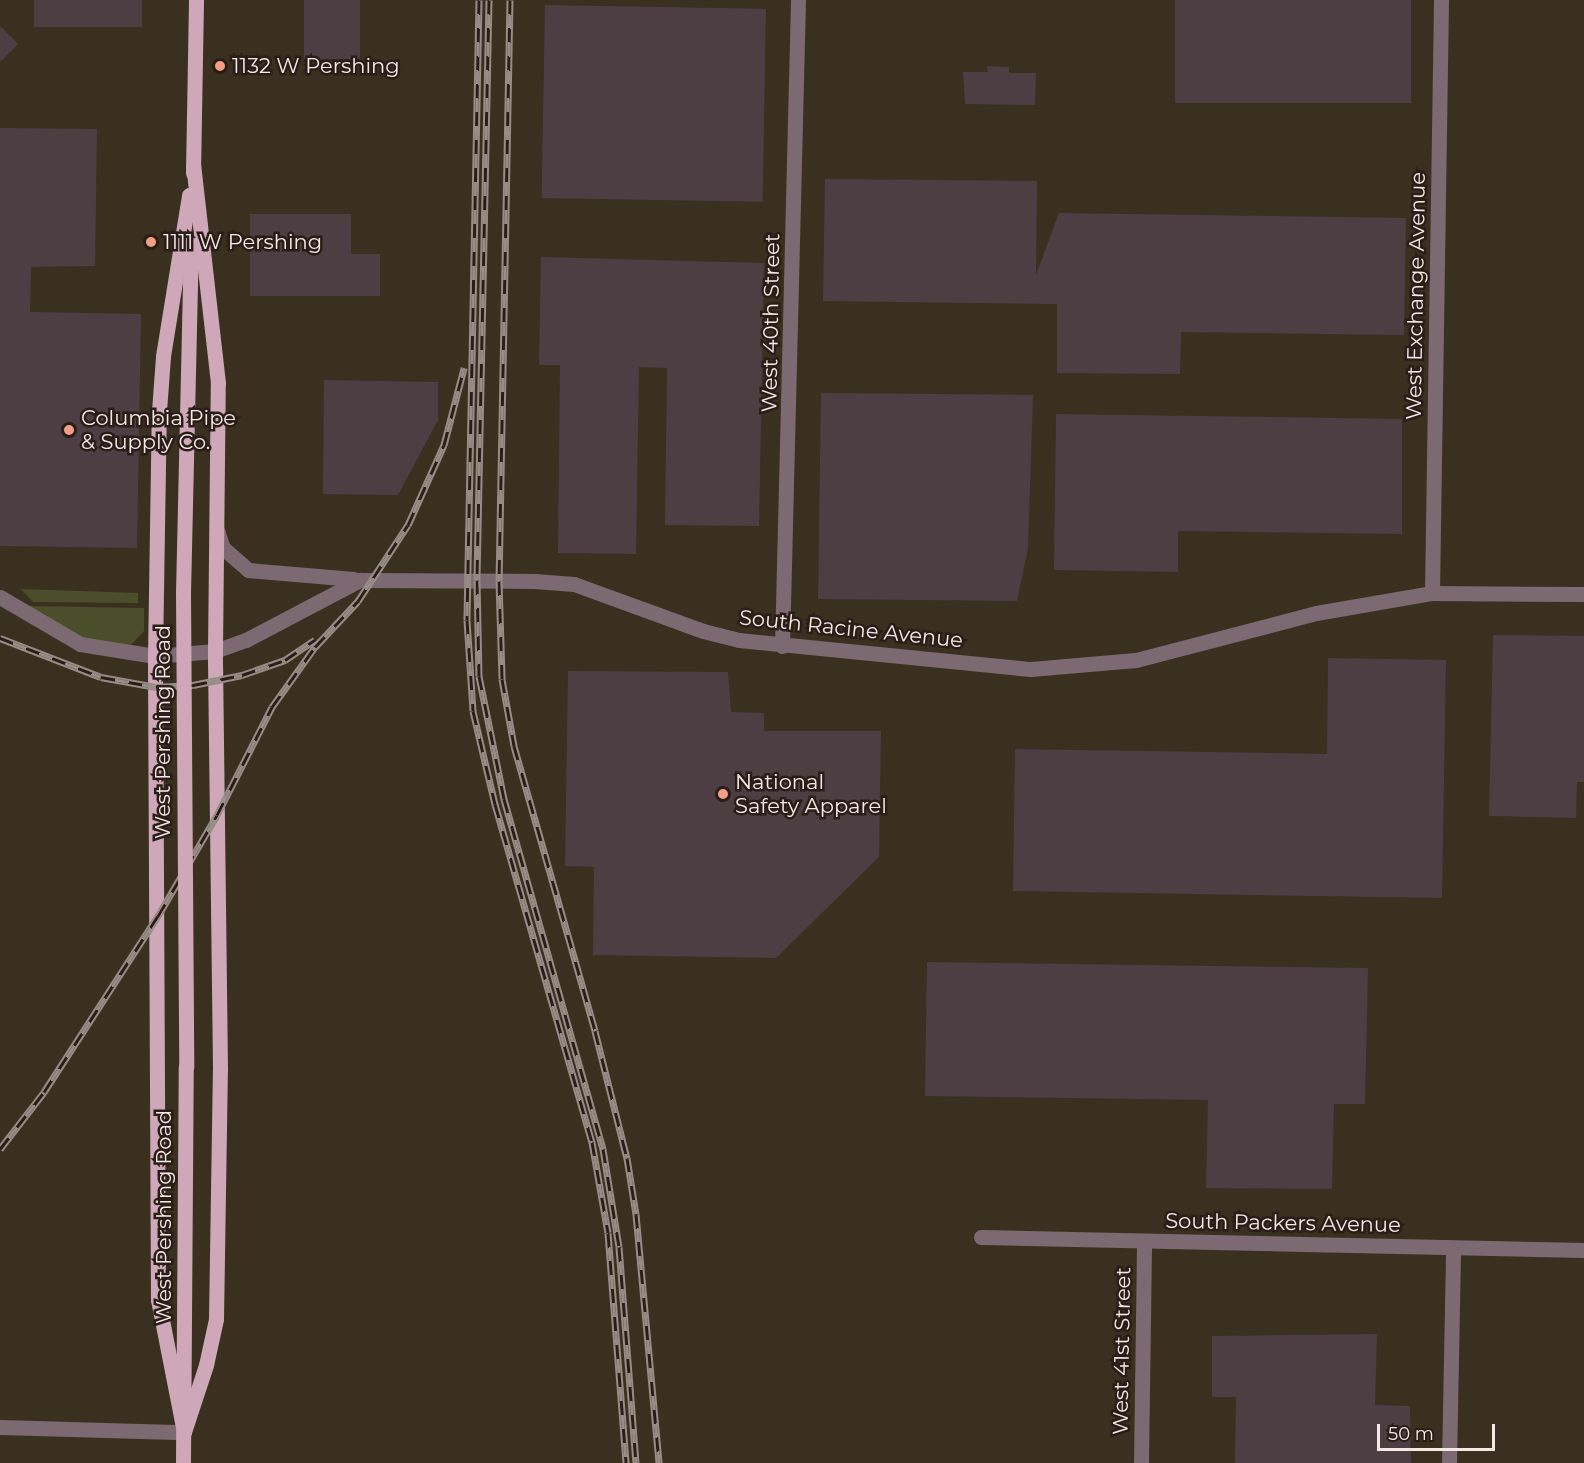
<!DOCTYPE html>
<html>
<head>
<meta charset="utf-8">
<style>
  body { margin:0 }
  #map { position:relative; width:1584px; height:1463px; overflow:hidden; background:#342720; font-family:Montserrat,sans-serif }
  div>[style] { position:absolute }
  .industrial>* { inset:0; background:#393020; transform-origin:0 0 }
  .green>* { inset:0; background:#4b4e2a }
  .building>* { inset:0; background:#4d3e44; transform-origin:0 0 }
  .minor>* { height:15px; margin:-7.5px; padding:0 7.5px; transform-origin:7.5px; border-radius:7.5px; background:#7c6972 }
  .major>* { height:15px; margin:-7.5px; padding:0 7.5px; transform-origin:7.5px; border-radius:7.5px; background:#cea8b9 }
  .rail>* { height:7px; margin-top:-3.5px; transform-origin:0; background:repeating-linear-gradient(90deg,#2a1d17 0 14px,#978c86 0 28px); box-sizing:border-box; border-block:2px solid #978c86 }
  .major-bridge>* { height:15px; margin:-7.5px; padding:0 7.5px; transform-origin:7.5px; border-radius:7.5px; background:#cea8b9 }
  .dots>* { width:16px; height:16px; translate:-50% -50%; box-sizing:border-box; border:3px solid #2a1d17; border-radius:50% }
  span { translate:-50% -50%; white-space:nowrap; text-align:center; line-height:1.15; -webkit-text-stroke:5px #2a1d17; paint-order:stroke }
  .poi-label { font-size:21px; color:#f3e9e5 }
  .left { translate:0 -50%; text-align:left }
  .street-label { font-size:21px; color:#f3e9e5 }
  .scale { position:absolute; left:1377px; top:1424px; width:118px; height:27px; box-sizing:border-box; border:3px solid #f3e9e5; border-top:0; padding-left:8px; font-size:18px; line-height:21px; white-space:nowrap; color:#f3e9e5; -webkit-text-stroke:4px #2a1d17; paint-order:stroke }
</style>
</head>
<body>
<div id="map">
  <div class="industrial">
    <div style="left:0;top:0;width:1584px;height:1463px"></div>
  </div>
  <div class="green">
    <div style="clip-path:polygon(21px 589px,138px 593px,138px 603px,33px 602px)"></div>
    <div style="clip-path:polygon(28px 606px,144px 608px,144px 631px,132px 644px,120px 646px,79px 639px)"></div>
  </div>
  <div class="building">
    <div style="left:34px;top:0;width:108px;height:27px"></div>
    <div style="left:304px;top:0;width:56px;height:59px"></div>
    <div style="left:1175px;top:0;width:236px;height:103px"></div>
    <div style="left:545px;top:5px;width:221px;height:193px;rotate:1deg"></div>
    <div style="clip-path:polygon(0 26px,18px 44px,0 62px)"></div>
    <div style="clip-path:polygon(987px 66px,1009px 67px,1009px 73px,1036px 73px,1035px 105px,965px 104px,963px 72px,988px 72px)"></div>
    <div style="clip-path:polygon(0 128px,97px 129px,95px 266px,31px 267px,30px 312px,141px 314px,137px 548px,0 546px)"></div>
    <div style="clip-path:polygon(825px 179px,1037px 181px,1036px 275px,1059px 213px,1406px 218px,1404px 335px,1181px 332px,1180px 374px,1057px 373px,1057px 304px,823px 301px)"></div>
    <div style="clip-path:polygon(250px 214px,351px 214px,351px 254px,380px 254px,380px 296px,250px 296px)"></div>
    <div style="clip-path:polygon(541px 257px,764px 263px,759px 526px,665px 525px,667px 368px,639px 367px,636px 554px,558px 553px,560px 365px,539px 365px)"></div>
    <div style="clip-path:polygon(324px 380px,438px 382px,438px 420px,398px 495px,323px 494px)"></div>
    <div style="clip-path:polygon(821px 393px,1033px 395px,1028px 548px,1017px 601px,818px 599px)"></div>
    <div style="clip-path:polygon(1056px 414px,1402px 419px,1402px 534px,1178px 531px,1178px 572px,1054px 570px)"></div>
    <div style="clip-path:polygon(1493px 635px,1584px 636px,1584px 782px,1577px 782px,1576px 818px,1489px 816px)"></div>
    <div style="clip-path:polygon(1328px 658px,1446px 660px,1442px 898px,1013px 891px,1015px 749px,1327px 754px)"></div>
    <div style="clip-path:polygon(568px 671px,728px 672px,731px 712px,764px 713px,764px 731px,881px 731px,879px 857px,776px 958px,593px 955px,594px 867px,565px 866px)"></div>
    <div style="clip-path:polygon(927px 962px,1368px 968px,1365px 1104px,1334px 1104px,1332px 1189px,1206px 1188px,1208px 1100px,925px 1096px)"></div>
    <div style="clip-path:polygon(1377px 1334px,1375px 1405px,1410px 1406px,1411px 1463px,1235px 1463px,1236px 1397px,1212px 1397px,1212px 1336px)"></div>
  </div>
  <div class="minor">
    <div style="left:217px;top:530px;width:19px;rotate:72deg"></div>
    <div style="left:223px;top:548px;width:33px;rotate:41deg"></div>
    <div style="left:248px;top:570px;width:106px;rotate:4.9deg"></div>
    <div style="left:1432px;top:593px;width:593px;rotate:-89.13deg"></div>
    <div style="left:0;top:597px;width:93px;rotate:30.4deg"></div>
    <div style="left:80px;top:644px;width:76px;rotate:9.1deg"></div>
    <div style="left:155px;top:656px;width:60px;rotate:-4.8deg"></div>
    <div style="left:215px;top:651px;width:33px;rotate:-20deg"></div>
    <div style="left:246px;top:640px;width:129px;rotate:-27.8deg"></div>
    <div style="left:360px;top:580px;width:174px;rotate:0.3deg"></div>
    <div style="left:534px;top:581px;width:40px;rotate:4.3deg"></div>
    <div style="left:574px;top:584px;width:137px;rotate:20deg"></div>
    <div style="left:703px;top:631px;width:37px;rotate:14deg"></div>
    <div style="left:739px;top:640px;width:293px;rotate:5.7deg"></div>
    <div style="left:1031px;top:669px;width:105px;rotate:-4.9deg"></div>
    <div style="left:1136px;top:660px;width:186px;rotate:-14.6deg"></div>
    <div style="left:1316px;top:613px;width:118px;rotate:-9.8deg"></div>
    <div style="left:1432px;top:593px;width:152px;rotate:0.4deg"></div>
    <div style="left:782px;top:646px;width:646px;rotate:-88.58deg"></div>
    <div style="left:981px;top:1237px;width:603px;rotate:1.24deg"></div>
    <div style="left:0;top:1427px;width:184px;rotate:1.6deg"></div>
    <div style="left:1141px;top:1463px;width:222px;rotate:-89.2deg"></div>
    <div style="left:1449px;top:1463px;width:215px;rotate:-88.9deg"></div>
  </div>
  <div class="major">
    <div style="left:193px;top:173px;width:173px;rotate:-89deg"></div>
    <div style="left:183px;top:593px;width:348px;rotate:-88.7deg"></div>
    <div style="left:184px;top:1432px;width:71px;rotate:-71.8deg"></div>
    <div style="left:206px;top:1365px;width:47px;rotate:-77.7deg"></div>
    <div style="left:216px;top:1319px;width:250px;rotate:-89.1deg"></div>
    <div style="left:220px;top:1069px;width:418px;rotate:-90.7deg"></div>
    <div style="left:215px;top:651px;width:268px;rotate:-89.4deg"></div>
    <div style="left:218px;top:383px;width:219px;rotate:-96.5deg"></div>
    <div style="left:184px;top:1432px;width:135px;rotate:-101.1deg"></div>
    <div style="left:158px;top:1300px;width:644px;rotate:-90.27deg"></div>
    <div style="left:155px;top:656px;width:245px;rotate:-89.1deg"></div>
    <div style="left:159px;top:411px;width:55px;rotate:-85.8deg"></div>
    <div style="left:163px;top:356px;width:163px;rotate:-80.8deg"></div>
    <div style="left:183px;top:1463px;width:396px;rotate:-89.6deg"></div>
  </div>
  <div class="rail">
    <div style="left:479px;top:0;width:620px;rotate:91.11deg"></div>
    <div style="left:467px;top:620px;width:91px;rotate:86.2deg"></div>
    <div style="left:473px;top:711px;width:96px;rotate:76.7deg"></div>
    <div style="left:495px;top:804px;width:352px;rotate:74deg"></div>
    <div style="left:592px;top:1142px;width:92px;rotate:80deg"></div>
    <div style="left:608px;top:1233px;width:231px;rotate:85.5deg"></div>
    <div style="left:489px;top:0;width:580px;rotate:91.19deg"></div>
    <div style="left:477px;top:580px;width:96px;rotate:88.8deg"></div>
    <div style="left:479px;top:676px;width:126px;rotate:78.5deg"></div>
    <div style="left:504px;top:799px;width:364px;rotate:74.2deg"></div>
    <div style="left:603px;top:1149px;width:99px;rotate:80.7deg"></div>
    <div style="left:619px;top:1247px;width:217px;rotate:85.5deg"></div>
    <div style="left:510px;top:0;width:581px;rotate:91.08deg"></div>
    <div style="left:499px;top:581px;width:98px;rotate:88.2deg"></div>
    <div style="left:502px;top:679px;width:68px;rotate:79.8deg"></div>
    <div style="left:514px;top:746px;width:296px;rotate:74.1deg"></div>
    <div style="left:595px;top:1031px;width:131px;rotate:75.9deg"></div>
    <div style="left:627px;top:1158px;width:57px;rotate:80.9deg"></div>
    <div style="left:636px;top:1214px;width:250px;rotate:84.7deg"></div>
    <div style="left:0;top:638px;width:108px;rotate:21.1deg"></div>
    <div style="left:101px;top:677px;width:56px;rotate:10.3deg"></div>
    <div style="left:156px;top:687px;width:37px;rotate:-3deg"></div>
    <div style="left:193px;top:685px;width:50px;rotate:-11.5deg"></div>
    <div style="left:242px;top:675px;width:46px;rotate:-19.2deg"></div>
    <div style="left:285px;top:660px;width:36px;rotate:-34deg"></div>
    <div style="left:0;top:1149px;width:72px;rotate:-52.3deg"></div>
    <div style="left:44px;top:1092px;width:210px;rotate:-57.1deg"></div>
    <div style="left:158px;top:916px;width:117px;rotate:-59.7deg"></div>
    <div style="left:217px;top:815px;width:121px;rotate:-63deg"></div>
    <div style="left:272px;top:707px;width:74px;rotate:-54.4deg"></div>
    <div style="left:315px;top:647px;width:63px;rotate:-46.9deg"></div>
    <div style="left:358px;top:601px;width:91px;rotate:-56.7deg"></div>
    <div style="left:408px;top:525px;width:88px;rotate:-65.8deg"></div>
    <div style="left:444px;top:445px;width:80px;rotate:-75.4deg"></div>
  </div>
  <div class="major-bridge">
    <div style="left:183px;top:593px;width:474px;rotate:89.6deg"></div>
  </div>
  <div class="dots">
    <div style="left:220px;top:66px;background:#f39f83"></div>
    <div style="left:151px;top:242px;background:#f39f83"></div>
    <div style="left:69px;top:430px;background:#f39f83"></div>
    <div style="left:723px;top:794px;background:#f39f83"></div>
  </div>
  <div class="poi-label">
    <span class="left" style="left:232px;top:66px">1132 W Pershing</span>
    <span class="left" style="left:163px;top:242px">1111 W Pershing</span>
    <span class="left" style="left:81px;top:430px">Columbia Pipe<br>&amp; Supply Co.</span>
    <span class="left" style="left:735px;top:794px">National<br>Safety Apparel</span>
  </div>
  <div class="street-label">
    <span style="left:1416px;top:296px;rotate:-89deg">West Exchange Avenue</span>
    <span style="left:771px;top:323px;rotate:-89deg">West 40th Street</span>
    <span style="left:851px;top:629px;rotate:6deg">South Racine Avenue</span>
    <span style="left:163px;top:732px;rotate:-90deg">West Pershing Road</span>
    <span style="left:164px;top:1217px;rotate:-90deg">West Pershing Road</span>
    <span style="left:1283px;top:1223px;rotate:1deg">South Packers Avenue</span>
    <span style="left:1122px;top:1351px;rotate:-89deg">West 41st Street</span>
  </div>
  <div class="scale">50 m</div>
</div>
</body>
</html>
